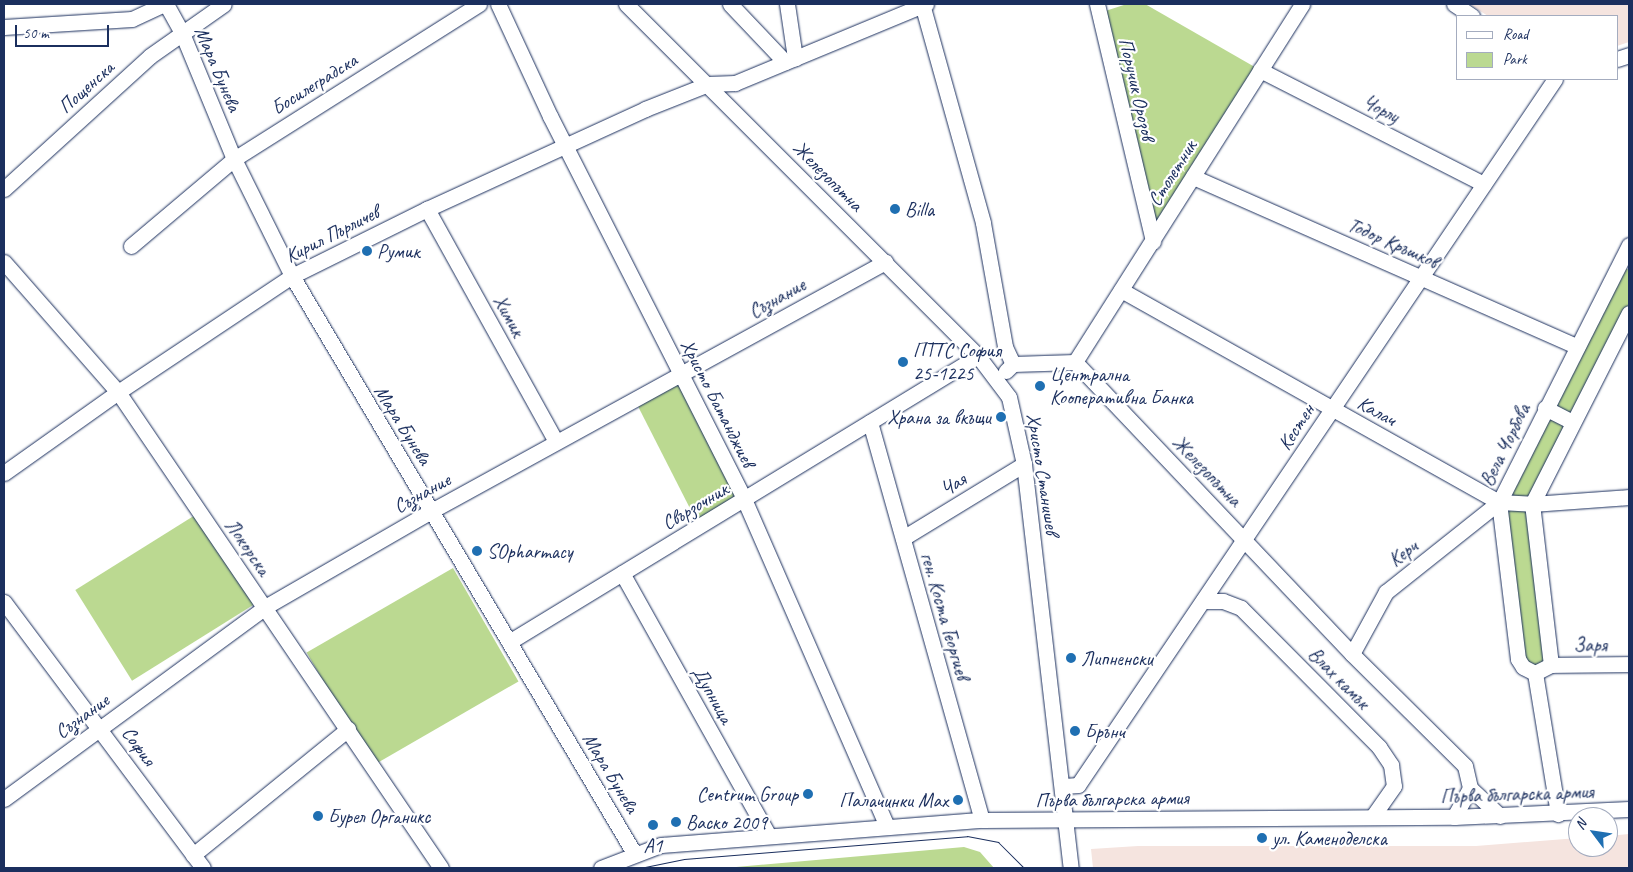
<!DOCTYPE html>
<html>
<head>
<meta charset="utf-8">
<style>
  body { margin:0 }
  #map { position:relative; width:1633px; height:872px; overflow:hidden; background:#fff; font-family:Caveat,sans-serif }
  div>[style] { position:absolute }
  .built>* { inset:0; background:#f5e4df }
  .green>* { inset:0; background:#bbd991; transform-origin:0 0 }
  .roads { filter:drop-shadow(0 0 1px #1b2f5e) drop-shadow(0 0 1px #1b2f5e) }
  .minor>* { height:15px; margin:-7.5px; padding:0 7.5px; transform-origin:7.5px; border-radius:7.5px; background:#fff }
  .tram>* { height:1px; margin:-0.5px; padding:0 0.5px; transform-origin:0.5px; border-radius:0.5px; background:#1b2f5e }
  .dots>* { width:14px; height:14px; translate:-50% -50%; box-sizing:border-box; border:2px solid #fff; border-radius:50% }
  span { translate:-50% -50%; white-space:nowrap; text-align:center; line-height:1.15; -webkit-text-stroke:4.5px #fff; paint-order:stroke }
  .street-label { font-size:20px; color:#1b2f5e }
  .poi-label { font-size:20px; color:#1b2f5e }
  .left { translate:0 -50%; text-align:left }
  .right { translate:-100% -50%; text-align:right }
  .frame { position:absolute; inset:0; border:5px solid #1b2f5e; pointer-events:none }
  .legend { position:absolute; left:1456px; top:15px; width:162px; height:65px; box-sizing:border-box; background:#fff; border:1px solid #a4acbf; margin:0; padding:6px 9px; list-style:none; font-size:15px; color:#1b2f5e }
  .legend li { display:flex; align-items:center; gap:10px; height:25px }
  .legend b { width:25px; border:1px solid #a4acbf }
  .north { position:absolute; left:1568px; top:807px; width:50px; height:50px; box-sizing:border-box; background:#fff; border:1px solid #a4acbf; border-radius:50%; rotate:301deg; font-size:14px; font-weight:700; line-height:20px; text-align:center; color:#1b2f5e }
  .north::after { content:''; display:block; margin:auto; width:18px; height:22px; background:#1f6fb2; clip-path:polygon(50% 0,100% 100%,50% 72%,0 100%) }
  .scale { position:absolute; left:15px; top:25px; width:94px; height:22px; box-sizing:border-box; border:2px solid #1b2f5e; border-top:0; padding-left:6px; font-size:15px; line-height:18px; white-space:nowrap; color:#1b2f5e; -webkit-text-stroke:4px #fff; paint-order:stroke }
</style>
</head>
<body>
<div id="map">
  <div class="built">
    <div style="clip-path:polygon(1469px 4px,1629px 4px,1629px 42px,1617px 46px,1617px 16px,1488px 16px)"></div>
    <div style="clip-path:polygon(1629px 834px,1629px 868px,1093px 868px,1091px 849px,1138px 846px,1476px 846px,1578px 838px,1578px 847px,1608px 847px,1608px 836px)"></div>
  </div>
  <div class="green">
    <div style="clip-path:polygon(1127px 4px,1145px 4px,1260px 70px,1153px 241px,1099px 13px)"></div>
    <div style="clip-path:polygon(1619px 265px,1629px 270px,1629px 313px,1532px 504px,1551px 665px,1523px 667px,1499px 502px)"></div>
    <div style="left:681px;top:374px;width:140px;height:53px;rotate:63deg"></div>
    <div style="left:200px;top:512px;width:107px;height:147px;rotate:58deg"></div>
    <div style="left:453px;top:568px;width:131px;height:169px;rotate:60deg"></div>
    <div style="clip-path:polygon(964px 847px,980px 852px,994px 868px,725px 868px)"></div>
  </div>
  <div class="roads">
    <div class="minor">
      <div style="left:166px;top:4px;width:33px;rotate:61deg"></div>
      <div style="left:182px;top:33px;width:136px;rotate:67.6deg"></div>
      <div style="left:234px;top:159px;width:131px;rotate:63.6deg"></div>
      <div style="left:292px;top:276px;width:671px;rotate:59.34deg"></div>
      <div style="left:498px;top:4px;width:123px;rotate:65.1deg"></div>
      <div style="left:550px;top:116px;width:429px;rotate:63.1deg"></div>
      <div style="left:744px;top:499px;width:357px;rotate:66.4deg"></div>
      <div style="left:626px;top:4px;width:498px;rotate:45deg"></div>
      <div style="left:978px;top:356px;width:51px;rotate:52.9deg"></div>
      <div style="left:1009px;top:397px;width:69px;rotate:77.4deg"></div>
      <div style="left:1024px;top:464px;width:407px;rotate:83.4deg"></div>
      <div style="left:730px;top:4px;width:80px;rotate:46.5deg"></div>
      <div style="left:787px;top:4px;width:55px;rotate:81.6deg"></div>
      <div style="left:922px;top:4px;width:227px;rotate:74.4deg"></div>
      <div style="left:983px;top:223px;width:126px;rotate:79.9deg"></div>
      <div style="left:1005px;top:347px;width:19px;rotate:65deg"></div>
      <div style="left:1013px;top:364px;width:10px;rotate:135deg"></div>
      <div style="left:1097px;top:4px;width:244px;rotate:76.7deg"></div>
      <div style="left:1454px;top:4px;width:22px;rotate:34deg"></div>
      <div style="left:4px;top:27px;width:128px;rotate:-3.6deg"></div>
      <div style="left:132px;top:19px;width:35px;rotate:-25deg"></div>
      <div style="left:1617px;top:59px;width:13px;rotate:-18deg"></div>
      <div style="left:1260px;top:70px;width:251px;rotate:27deg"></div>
      <div style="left:1193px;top:177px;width:420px;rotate:23.8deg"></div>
      <div style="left:4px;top:189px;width:197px;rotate:-42.3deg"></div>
      <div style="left:150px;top:56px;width:90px;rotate:-35.1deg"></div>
      <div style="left:427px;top:209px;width:266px;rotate:61deg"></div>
      <div style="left:1629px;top:245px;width:288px;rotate:116.8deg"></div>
      <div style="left:1499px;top:502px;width:158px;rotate:83.1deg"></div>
      <div style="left:1518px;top:659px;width:9px;rotate:58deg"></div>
      <div style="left:1523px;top:667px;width:13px;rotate:27deg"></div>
      <div style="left:1535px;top:673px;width:18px;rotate:-27deg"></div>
      <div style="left:1551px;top:665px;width:162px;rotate:-96.7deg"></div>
      <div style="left:1532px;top:504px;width:214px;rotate:-63.1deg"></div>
      <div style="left:131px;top:246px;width:135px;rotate:-40.2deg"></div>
      <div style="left:234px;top:159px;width:290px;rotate:-32.3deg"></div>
      <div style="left:4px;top:262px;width:173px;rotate:48.8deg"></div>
      <div style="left:118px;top:392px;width:575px;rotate:55.84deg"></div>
      <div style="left:1121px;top:290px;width:433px;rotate:29.3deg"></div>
      <div style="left:1499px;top:502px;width:33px;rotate:3deg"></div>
      <div style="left:1532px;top:504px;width:97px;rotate:-4.1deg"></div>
      <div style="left:1075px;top:362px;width:424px;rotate:-57.6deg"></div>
      <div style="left:1013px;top:364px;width:62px;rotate:-1.8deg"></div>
      <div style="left:1075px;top:362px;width:402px;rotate:46.5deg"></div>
      <div style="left:1352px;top:654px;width:159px;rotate:44.7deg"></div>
      <div style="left:1465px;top:766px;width:23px;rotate:77deg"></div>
      <div style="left:1470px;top:788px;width:41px;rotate:43deg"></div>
      <div style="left:1545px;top:408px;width:30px;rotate:27deg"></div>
      <div style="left:870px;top:422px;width:413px;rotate:74.3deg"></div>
      <div style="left:4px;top:473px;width:140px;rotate:-35.4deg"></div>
      <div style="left:118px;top:392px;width:209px;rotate:-33.7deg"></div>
      <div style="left:292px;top:276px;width:151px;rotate:-26.4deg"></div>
      <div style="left:427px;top:209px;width:240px;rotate:-24.6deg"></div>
      <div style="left:645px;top:109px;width:68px;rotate:-21.6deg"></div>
      <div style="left:708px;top:84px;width:27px;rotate:-2deg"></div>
      <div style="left:735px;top:83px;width:207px;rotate:-22.5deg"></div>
      <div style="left:903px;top:538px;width:142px;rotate:-31.4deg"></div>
      <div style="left:622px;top:573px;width:301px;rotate:60.8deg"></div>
      <div style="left:1203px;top:601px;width:20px"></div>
      <div style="left:1223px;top:601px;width:19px;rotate:21deg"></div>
      <div style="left:1241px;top:608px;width:196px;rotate:45.2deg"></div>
      <div style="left:1379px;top:747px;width:22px;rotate:56deg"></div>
      <div style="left:1391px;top:765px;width:21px;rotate:82deg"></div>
      <div style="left:1394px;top:786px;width:37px;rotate:125deg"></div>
      <div style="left:4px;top:602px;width:332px;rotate:53.2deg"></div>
      <div style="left:509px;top:642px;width:549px;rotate:-31.38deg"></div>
      <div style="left:1352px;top:654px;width:71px;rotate:-61.3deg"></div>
      <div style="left:1386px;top:592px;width:144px;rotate:-38.5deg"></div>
      <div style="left:1551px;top:665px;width:78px;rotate:-0.7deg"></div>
      <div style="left:1535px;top:673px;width:143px;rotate:80.7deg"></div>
      <div style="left:1064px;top:786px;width:14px;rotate:-4deg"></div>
      <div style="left:1078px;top:785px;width:852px;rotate:-55.96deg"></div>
      <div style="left:4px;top:799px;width:324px;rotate:-36.3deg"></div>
      <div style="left:265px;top:607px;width:194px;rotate:-30deg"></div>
      <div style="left:433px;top:510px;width:516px;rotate:-28.75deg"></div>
      <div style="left:1454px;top:817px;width:33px;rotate:-61deg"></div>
      <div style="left:193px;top:855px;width:200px;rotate:-39.1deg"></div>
      <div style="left:601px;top:868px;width:64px;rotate:-21deg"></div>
      <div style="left:661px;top:845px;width:322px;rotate:-4.5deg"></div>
      <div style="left:982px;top:820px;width:472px;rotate:-0.4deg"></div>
      <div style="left:1454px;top:817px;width:175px;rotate:-2.6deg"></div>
    </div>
  </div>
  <div class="tram">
    <div style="left:640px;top:868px;width:45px;rotate:-11.6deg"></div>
    <div style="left:684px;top:859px;width:284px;rotate:-4.6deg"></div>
    <div style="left:967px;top:836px;width:32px;rotate:11deg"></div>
    <div style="left:998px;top:842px;width:37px;rotate:45deg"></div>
  </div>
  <div class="dots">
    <div style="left:895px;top:209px;background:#1f6fb2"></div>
    <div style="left:367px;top:251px;background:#1f6fb2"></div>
    <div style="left:903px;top:362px;background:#1f6fb2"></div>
    <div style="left:1040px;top:386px;background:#1f6fb2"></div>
    <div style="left:1001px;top:417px;background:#1f6fb2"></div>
    <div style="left:477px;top:551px;background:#1f6fb2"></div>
    <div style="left:1071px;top:658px;background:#1f6fb2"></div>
    <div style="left:1075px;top:731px;background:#1f6fb2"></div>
    <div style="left:808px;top:794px;background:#1f6fb2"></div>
    <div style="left:958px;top:800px;background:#1f6fb2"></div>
    <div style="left:318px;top:816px;background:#1f6fb2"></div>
    <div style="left:676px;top:822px;background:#1f6fb2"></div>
    <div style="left:653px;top:825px;background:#1f6fb2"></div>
    <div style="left:1262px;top:838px;background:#1f6fb2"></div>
  </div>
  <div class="street-label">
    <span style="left:218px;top:69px;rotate:67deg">Мара Бунева</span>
    <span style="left:314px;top:84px;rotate:-32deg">Босилеградска</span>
    <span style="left:86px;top:87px;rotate:-42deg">Пощенска</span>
    <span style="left:1137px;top:89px;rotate:77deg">Поручик Орозов</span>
    <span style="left:1381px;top:109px;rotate:27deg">Чорлу</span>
    <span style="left:1172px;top:173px;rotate:-58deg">Столетник</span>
    <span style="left:828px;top:176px;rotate:45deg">Железопътна</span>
    <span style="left:332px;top:234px;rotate:-27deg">Кирил Пърличев</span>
    <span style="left:1393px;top:243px;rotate:24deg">Тодор Кръшков</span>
    <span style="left:777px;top:298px;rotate:-29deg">Съзнание</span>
    <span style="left:509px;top:316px;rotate:61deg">Химик</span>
    <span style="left:718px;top:403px;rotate:63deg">Христо Батанджиев</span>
    <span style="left:1377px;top:411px;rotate:29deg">Калач</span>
    <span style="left:403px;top:425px;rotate:58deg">Мара Бунева</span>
    <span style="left:1296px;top:427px;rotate:-57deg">Кестен</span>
    <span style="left:1505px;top:445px;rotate:-64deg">Вела Чорбова</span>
    <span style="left:1207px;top:471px;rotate:46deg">Железопътна</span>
    <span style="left:1043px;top:474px;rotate:81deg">Христо Станишев</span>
    <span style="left:953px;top:484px;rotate:-31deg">Чая</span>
    <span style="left:422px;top:493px;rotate:-29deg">Съзнание</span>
    <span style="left:695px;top:506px;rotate:-31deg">Свързочник</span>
    <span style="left:248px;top:547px;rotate:55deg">Локорска</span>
    <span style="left:1403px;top:553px;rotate:-38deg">Керч</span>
    <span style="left:945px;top:616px;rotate:74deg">ген. Коста Георгиев</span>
    <span style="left:1590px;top:645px;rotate:-1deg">Заря</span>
    <span style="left:1339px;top:678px;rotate:45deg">Влах камък</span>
    <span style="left:713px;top:695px;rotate:61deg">Дупница</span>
    <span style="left:82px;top:716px;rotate:-36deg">Съзнание</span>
    <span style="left:139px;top:746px;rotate:54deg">София</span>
    <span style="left:611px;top:773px;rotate:59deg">Мара Бунева</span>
    <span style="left:1517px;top:794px;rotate:-2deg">Първа българска армия</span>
    <span style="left:1112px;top:799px;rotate:-1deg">Първа българска армия</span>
  </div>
  <div class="poi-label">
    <span class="left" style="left:905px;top:209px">Billa</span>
    <span class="left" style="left:377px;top:251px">Румик</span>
    <span class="left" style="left:913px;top:362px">ПТТС София<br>25-1225</span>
    <span class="left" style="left:1050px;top:386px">Централна<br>Кооперативна Банка</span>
    <span class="right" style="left:991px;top:417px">Храна за вкъщи</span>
    <span class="left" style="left:487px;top:551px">SOpharmacy</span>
    <span class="left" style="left:1081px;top:658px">Липненски</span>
    <span class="left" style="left:1085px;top:731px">Брънч</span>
    <span class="right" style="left:798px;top:794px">Centrum Group</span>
    <span class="right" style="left:948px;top:800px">Палачинки Max</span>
    <span class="left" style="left:328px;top:816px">Бурел Органикс</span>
    <span class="left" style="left:686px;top:822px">Васко 2009</span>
    <span class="left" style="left:1272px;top:838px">ул. Каменоделска</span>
    <span style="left:653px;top:845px">A1</span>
  </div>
  <div class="frame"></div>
  <ul class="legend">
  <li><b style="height:6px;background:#fff"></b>Road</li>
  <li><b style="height:14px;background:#bbd991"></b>Park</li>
  </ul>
  <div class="north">N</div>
  <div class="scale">50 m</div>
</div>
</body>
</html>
